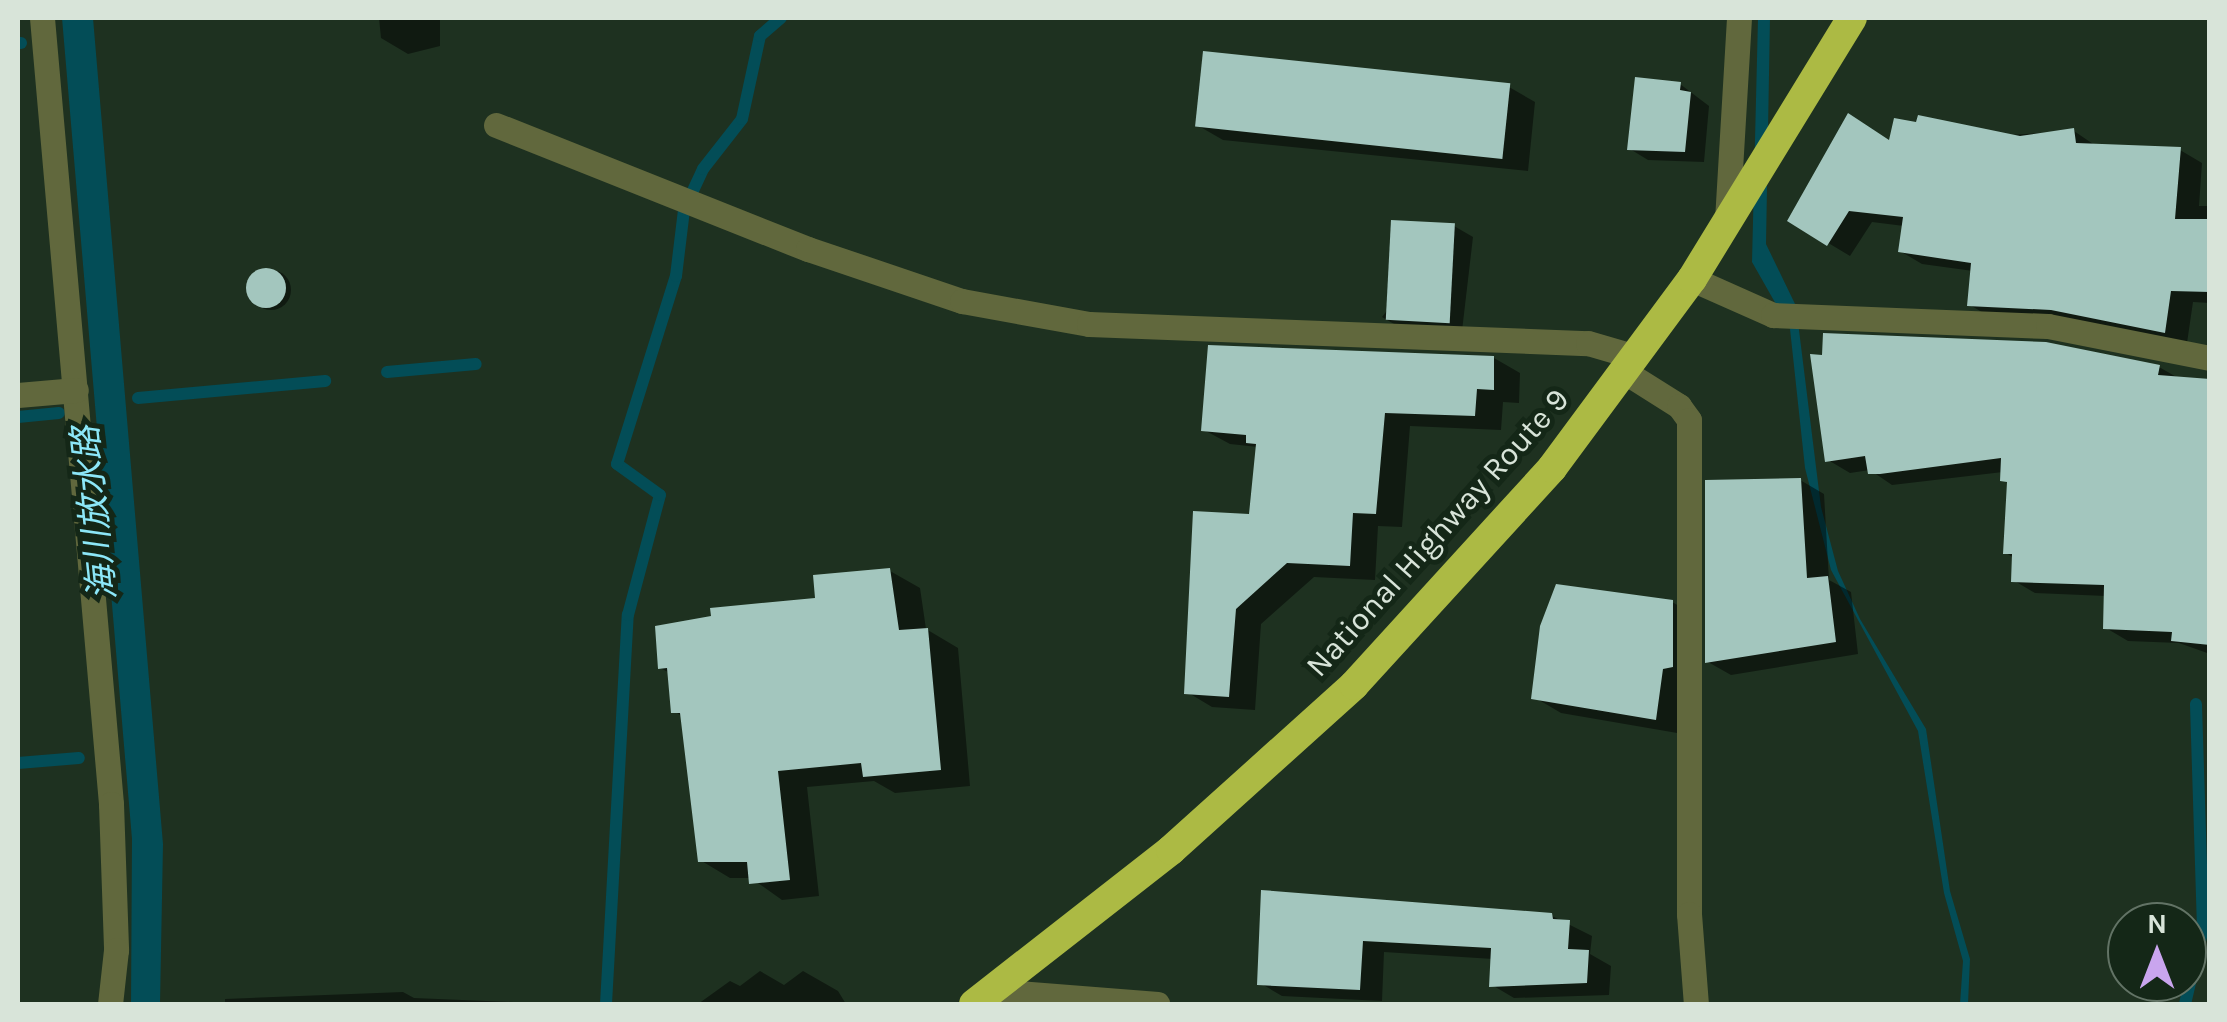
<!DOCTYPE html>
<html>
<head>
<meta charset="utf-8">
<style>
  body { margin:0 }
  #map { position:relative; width:2227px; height:1022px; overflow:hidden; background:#1e3120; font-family:Karla,"Noto Sans JP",sans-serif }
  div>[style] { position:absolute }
  .water>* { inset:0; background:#034d57 }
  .shadow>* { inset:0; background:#0007 }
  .round { border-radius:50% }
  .stream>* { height:12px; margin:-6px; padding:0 6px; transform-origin:6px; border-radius:6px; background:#034d57 }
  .building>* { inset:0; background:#a3c6be; transform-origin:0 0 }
  .minor>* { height:25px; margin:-12.5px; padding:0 12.5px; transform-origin:12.5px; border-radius:12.5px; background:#61683d }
  .highway>* { height:30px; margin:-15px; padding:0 15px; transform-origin:15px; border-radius:15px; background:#acba44 }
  span { translate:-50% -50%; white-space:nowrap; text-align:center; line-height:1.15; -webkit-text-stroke:10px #142717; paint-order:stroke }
  .street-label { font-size:32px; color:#d8e4d9 }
  .water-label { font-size:35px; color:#8ce7f8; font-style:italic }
  .frame { position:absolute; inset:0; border:20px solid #d8e4d9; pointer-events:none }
  .north { position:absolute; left:2107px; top:902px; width:100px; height:100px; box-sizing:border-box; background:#142717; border:2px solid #627365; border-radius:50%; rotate:0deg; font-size:28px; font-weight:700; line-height:40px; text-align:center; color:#d8e4d9 }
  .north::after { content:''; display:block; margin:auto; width:35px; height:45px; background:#c9a5ee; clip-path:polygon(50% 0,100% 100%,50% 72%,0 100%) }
</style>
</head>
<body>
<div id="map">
  <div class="water">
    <div style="clip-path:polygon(62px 18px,93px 18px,163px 844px,160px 1004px,131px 1004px,132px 839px)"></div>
    <div style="clip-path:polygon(1758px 18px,1770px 18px,1766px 244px,1796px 306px,1821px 507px,1838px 571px,1860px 619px,1926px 729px,1950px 891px,1970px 959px,1968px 1004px,1960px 1004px,1963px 961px,1944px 893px,1918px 731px,1831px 570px,1805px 468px,1790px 329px,1752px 262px)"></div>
  </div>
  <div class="shadow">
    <div style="clip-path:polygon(379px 18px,440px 18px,440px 46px,408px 54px,381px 38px)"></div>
    <div style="clip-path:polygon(1680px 84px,1709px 106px,1704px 162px,1648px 160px,1630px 149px)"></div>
    <div style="clip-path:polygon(1509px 87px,1535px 102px,1528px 171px,1223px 140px,1197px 125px)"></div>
    <div style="clip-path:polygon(2074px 131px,2096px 146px,2180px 150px,2202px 163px,2199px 206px,2210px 206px,2210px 303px,2193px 302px,2187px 343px,1992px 318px,1970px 305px,1973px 271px,1922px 264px,1900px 251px,1904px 226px,1872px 222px,1850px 256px,1790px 220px,1891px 142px)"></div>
    <div style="clip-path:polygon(1454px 226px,1473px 237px,1462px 331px,1401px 328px,1382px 317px)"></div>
    <div class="round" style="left:251px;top:270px;width:40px;height:40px"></div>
    <div style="clip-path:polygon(1494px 358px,1520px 373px,1519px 403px,1503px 402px,1501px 430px,1410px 426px,1402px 527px,1378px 526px,1375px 580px,1314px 577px,1261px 624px,1255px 710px,1212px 707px,1187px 692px,1251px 517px,1258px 447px,1230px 444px,1204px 430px)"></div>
    <div style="clip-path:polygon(2159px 367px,2180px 379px,2210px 381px,2210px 654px,2179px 643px,2128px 641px,2106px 628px,2106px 596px,2035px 593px,2013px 580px,2014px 558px,2006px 553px,2009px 484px,2003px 472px,1892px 485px,1870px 470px,1850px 473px,1828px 460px)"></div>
    <div style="clip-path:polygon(1800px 480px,1824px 494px,1829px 580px,1851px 592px,1858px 654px,1731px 675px,1708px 662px)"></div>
    <div style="clip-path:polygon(890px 571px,920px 588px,926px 629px,958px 648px,970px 786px,895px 793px,874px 781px,807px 787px,819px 896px,782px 900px,751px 878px,730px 878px,700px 860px,683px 717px,674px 711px,670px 673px,660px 668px)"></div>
    <div style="clip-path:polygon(1672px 602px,1700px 618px,1683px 734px,1561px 713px,1534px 697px)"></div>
    <div style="clip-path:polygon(1264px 893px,1552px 916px,1592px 936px,1590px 954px,1611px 966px,1609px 995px,1514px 998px,1492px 985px,1493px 959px,1384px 952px,1382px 1001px,1282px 996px,1260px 983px)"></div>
    <div style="clip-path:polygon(760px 971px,784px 985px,803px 971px,838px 991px,846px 1004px,698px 1004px,730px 981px,740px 986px)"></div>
    <div style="clip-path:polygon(403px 992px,414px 998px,561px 1004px,225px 1004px,225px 999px)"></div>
  </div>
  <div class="stream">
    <div style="left:18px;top:43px;width:3px"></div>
    <div style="left:387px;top:372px;width:89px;rotate:-5.1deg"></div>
    <div style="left:138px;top:398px;width:188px;rotate:-5.2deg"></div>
    <div style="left:18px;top:417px;width:41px;rotate:-5.6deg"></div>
    <div style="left:18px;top:763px;width:61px;rotate:-4.7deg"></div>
    <div style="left:606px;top:1004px;width:390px;rotate:-86.8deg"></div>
    <div style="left:628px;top:615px;width:124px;rotate:-75.1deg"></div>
    <div style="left:660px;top:495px;width:53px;rotate:-144.2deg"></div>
    <div style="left:617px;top:464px;width:197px;rotate:-72.6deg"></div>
    <div style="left:676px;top:276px;width:66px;rotate:-83.1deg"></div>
    <div style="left:684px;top:210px;width:45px;rotate:-65.1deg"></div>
    <div style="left:703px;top:169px;width:63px;rotate:-52deg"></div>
    <div style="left:742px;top:119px;width:85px;rotate:-77.8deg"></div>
    <div style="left:760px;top:36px;width:28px;rotate:-41deg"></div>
    <div style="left:2185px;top:1004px;width:78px;rotate:-76.7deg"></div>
    <div style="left:2203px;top:928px;width:224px;rotate:-91.8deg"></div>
  </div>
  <div class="building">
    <div style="left:1203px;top:51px;width:309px;height:76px;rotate:6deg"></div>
    <div style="clip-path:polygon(1635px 77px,1681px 82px,1680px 90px,1691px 92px,1685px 152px,1627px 150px)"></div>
    <div style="clip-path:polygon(1848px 113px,1889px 140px,1894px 118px,1916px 122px,1918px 115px,2020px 136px,2074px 128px,2076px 143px,2181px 147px,2175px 219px,2210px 219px,2210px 292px,2171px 291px,2165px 333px,2051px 310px,1967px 306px,1971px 263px,1898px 252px,1903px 217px,1849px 211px,1827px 246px,1787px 221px)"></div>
    <div style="left:1391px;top:220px;width:64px;height:100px;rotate:3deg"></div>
    <div class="round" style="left:246px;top:268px;width:40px;height:40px"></div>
    <div style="clip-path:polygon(1823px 333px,2046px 342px,2160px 365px,2158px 375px,2210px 379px,2210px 645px,2171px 641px,2172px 632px,2103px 629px,2104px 585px,2011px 582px,2012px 554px,2003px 554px,2007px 482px,2000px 481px,2001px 458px,1880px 474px,1868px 474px,1865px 456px,1825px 462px,1810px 354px,1822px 355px)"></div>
    <div style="clip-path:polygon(1208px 345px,1494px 356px,1494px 390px,1477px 389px,1475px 416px,1385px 413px,1376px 514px,1353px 513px,1350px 566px,1287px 563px,1236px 609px,1229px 697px,1184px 694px,1193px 511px,1249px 514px,1256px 444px,1246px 443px,1246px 435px,1201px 431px)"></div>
    <div style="clip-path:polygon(1801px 478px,1807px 578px,1828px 576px,1836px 642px,1705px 663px,1705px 480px)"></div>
    <div style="clip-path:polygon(890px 568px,899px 630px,928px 628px,941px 770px,863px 777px,861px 763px,778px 771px,790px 880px,749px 884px,747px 862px,698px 862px,680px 713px,671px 713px,667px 668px,658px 669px,655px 626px,711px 616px,710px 608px,815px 598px,813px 575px)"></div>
    <div style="clip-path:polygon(1556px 584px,1673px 600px,1673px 667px,1663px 669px,1656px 720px,1531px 699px,1540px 626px)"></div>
    <div style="clip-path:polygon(1261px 890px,1552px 913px,1553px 919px,1570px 920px,1568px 949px,1589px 950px,1587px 983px,1489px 987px,1491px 948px,1363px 941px,1360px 990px,1257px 985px)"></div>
  </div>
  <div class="minor">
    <div style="left:42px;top:18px;width:789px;rotate:84.98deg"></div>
    <div style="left:111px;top:804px;width:146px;rotate:88deg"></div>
    <div style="left:116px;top:950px;width:54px;rotate:96.3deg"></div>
    <div style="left:496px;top:125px;width:336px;rotate:21.7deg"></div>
    <div style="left:808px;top:249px;width:163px;rotate:18.7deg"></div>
    <div style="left:962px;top:301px;width:129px;rotate:10.3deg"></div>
    <div style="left:1089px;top:324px;width:499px;rotate:2.2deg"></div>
    <div style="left:1588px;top:343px;width:50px;rotate:16.3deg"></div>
    <div style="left:1727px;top:220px;width:202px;rotate:-86.6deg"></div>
    <div style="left:1692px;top:279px;width:89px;rotate:24deg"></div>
    <div style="left:1773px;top:315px;width:275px;rotate:2.3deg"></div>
    <div style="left:2048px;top:326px;width:165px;rotate:11.2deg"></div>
    <div style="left:1625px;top:372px;width:64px;rotate:32.2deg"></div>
    <div style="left:1679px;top:406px;width:17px;rotate:54deg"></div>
    <div style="left:1689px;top:420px;width:494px;rotate:90deg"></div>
    <div style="left:1689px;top:914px;width:90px;rotate:85.6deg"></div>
    <div style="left:18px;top:395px;width:58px;rotate:-4.9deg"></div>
    <div style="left:992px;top:991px;width:166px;rotate:4.5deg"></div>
  </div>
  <div class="highway">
    <div style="left:974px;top:1004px;width:250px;rotate:-38deg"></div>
    <div style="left:1171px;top:850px;width:246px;rotate:-42deg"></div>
    <div style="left:1354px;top:685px;width:294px;rotate:-47.6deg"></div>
    <div style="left:1552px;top:468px;width:235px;rotate:-53.5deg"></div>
    <div style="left:1692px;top:279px;width:306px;rotate:-58.5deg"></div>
  </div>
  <div class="street-label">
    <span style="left:1438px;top:533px;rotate:-48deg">National Highway Route 9</span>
  </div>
  <div class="water-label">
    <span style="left:95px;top:513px;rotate:-96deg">海川放水路</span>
  </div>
  <div class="frame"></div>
  <div class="north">N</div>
</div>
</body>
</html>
